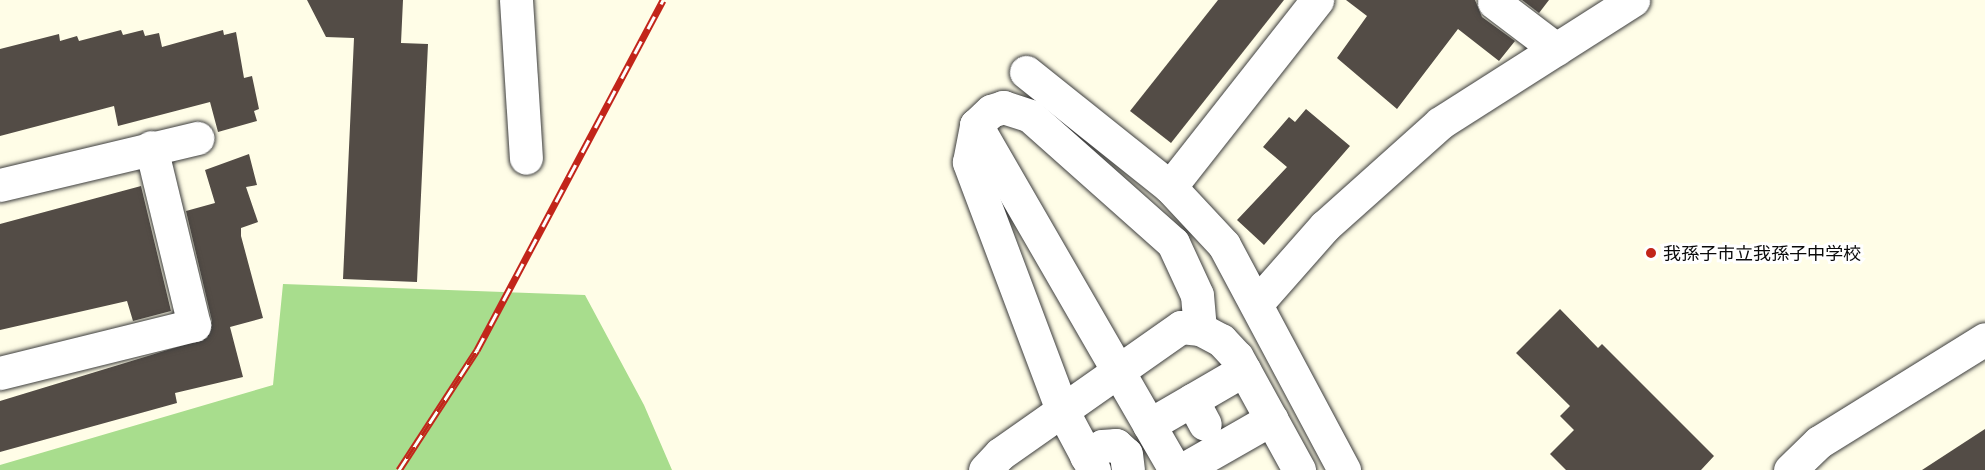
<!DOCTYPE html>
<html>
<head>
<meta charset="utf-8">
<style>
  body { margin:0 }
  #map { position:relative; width:1985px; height:470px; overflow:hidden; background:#fffde7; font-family:"Noto Serif","Noto Sans JP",serif }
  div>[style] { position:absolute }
  .forest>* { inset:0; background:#a8dd8d }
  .building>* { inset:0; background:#534c46 }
  .roads { filter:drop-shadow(0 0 2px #3d3d3d) drop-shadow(0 0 2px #3d3d3d) }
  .minor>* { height:33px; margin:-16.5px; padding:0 16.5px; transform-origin:16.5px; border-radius:16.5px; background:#fff }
  .rail>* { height:7px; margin-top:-3.5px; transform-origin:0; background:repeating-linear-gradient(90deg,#fff 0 14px,#c2251a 0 28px); box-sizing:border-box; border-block:2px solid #c2251a }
  .dots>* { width:16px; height:16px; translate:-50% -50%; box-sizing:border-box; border:3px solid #fff; border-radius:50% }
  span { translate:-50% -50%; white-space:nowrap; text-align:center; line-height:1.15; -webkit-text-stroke:6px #fff; paint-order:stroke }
  .poi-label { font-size:18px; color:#0a0a0a }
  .left { translate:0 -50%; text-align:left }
</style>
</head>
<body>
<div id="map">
  <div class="forest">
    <div style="clip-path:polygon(283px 284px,585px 295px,644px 405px,672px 470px,0 470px,0 465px,273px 385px)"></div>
  </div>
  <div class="building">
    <div style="clip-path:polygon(307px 0,403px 0,401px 43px,428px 44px,417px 282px,343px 279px,354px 38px,326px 37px)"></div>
    <div style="clip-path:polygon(1218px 0,1284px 0,1171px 143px,1130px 111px)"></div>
    <div style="clip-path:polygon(1346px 0,1475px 0,1482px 17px,1515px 41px,1499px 61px,1458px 29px,1397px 109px,1337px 58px,1367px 16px)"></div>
    <div style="clip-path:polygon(1522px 0,1549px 0,1539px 13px)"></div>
    <div style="clip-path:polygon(121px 30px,123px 35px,143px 30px,145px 36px,159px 33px,162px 47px,223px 30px,224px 35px,236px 32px,244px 78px,252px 76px,259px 109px,254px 111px,257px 121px,218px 132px,210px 102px,118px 126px,114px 106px,0 136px,0 49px,59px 34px,60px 41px,77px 36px,79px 41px)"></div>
    <div style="clip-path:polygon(1306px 109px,1350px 146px,1264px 245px,1237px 220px,1287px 167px,1263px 147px,1289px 117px,1295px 122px)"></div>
    <div style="clip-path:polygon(249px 154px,257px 185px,246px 187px,258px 222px,241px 228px,241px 236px,263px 318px,230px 327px,243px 377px,175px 393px,177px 403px,0 452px,0 401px,207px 338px,212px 321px,186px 211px,215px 203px,205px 170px)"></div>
    <div style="clip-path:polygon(141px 186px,171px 311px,133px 321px,127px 301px,0 330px,0 224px)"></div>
    <div style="clip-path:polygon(1560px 309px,1598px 348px,1602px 344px,1714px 456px,1701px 470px,1566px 470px,1550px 454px,1574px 430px,1560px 416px,1570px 406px,1516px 353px)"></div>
    <div style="clip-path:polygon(1985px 429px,1985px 470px,1922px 470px)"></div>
  </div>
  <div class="roads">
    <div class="minor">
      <div style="left:516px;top:0;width:158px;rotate:86.4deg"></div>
      <div style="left:1494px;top:2px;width:78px;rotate:37.2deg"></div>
      <div style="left:1026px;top:72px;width:184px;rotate:38.6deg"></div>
      <div style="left:1170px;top:187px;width:79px;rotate:47deg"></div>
      <div style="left:1224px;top:245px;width:255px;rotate:61.9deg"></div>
      <div style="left:976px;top:125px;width:398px;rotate:60deg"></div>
      <div style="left:0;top:185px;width:203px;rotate:-13.4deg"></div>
      <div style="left:1170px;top:187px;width:238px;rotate:-51.8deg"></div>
      <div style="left:1257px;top:303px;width:103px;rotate:-48.6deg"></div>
      <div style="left:1325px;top:226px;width:154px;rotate:-41.8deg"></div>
      <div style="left:1440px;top:123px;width:229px;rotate:-32.5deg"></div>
      <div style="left:0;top:373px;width:200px;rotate:-13.9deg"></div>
      <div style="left:194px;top:325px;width:183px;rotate:-103.6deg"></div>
      <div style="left:1192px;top:400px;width:27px;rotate:62deg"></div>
      <div style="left:1149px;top:425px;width:110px;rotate:-30.1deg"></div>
      <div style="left:1086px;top:456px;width:19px;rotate:-32deg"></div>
      <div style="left:1102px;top:446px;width:14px;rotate:-4deg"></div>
      <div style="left:1116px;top:445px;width:13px;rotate:42deg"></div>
      <div style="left:1126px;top:454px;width:16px;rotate:83deg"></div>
      <div style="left:985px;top:470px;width:22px;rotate:-47deg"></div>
      <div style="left:1000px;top:454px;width:221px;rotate:-35.1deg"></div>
      <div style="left:1181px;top:327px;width:19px;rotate:6deg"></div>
      <div style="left:1200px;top:329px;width:24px;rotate:28deg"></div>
      <div style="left:1221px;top:340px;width:23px;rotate:47deg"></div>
      <div style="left:1237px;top:357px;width:129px;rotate:61.2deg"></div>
      <div style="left:1094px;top:470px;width:68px;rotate:-118.1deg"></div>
      <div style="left:1062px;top:410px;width:265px;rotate:-110.6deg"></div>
      <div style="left:969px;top:162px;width:38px;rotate:-79deg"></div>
      <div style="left:976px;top:125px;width:21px;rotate:-43deg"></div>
      <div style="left:991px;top:111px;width:13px;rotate:-18deg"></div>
      <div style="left:1003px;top:107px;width:28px;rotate:18deg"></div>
      <div style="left:1030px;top:116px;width:191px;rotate:41.6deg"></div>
      <div style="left:1173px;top:243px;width:57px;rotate:65.2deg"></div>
      <div style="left:1197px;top:295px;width:34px;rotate:85deg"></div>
      <div style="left:1182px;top:470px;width:103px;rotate:-29.8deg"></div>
      <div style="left:1790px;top:470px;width:40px;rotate:-44deg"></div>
      <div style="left:1819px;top:442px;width:195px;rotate:-31.8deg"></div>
    </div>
  </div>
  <div class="rail">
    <div style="left:399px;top:470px;width:143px;rotate:-57deg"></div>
    <div style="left:477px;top:350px;width:396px;rotate:-62deg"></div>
  </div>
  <div class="dots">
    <div style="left:1651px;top:253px;background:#c2251a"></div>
  </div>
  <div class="poi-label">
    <span class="left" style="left:1663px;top:253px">我孫子市立我孫子中学校</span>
  </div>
</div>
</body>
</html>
